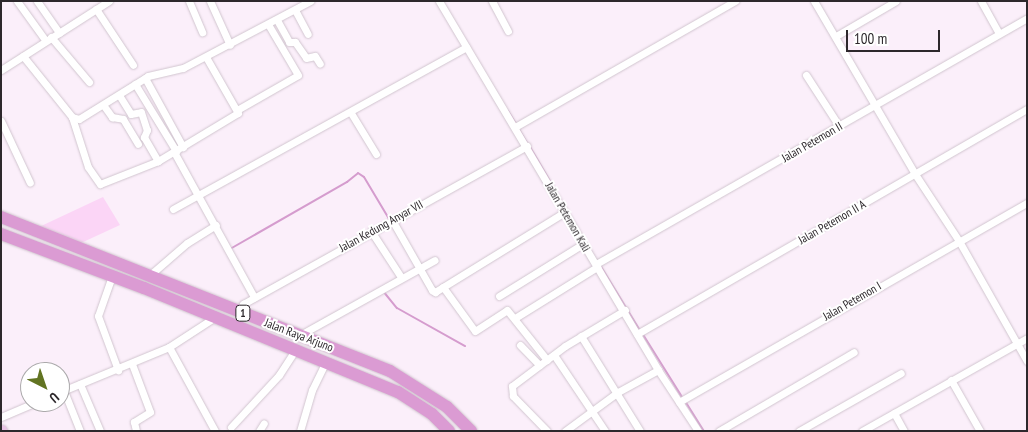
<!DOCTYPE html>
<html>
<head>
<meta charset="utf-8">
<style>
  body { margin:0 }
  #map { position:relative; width:1028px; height:432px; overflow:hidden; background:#fbeffa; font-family:"PT Sans Narrow",sans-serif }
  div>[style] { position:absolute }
  .green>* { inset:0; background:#fbd5f6 }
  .stream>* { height:2px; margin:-1px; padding:0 1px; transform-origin:1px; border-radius:1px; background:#d59cce }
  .roads { filter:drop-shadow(0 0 1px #d1c5cf) drop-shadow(0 0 1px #d1c5cf) }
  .street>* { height:7px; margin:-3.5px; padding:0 3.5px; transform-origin:3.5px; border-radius:3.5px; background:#fff }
  .primary>* { height:11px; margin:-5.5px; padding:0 5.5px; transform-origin:5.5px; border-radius:5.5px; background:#e9c3e5 }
  .highway>* { height:12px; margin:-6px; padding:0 6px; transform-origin:6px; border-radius:6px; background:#db9bd3 }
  span { translate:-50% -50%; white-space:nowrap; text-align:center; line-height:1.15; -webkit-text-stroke:4px #fff; paint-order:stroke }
  .shield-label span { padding:1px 4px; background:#fff; border:1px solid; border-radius:4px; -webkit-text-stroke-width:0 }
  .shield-label { font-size:11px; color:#2d282c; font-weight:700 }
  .street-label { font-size:12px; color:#2d282c }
  .frame { position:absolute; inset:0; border:2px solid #2d282c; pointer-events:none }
  .north { position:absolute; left:20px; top:362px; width:50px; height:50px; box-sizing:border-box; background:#fff; border:1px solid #aba9ab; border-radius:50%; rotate:139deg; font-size:14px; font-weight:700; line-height:20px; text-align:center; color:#2d282c }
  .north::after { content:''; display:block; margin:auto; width:18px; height:22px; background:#627422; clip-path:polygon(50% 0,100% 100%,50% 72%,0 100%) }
  .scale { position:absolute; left:846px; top:30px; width:94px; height:22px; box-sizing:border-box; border:2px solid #2d282c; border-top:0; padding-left:6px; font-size:15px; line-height:18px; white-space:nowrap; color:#2d282c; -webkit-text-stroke:4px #fff; paint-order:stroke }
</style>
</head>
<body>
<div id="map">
  <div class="green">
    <div style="clip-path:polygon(103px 197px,120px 225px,81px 243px,39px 227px)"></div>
  </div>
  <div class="stream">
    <div style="left:508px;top:111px;width:15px;rotate:58deg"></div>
    <div style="left:518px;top:128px;width:17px;rotate:59deg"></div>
    <div style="left:530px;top:147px;width:73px;rotate:59.6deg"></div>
    <div style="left:230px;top:249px;width:135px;rotate:-29.8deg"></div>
    <div style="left:347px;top:182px;width:14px;rotate:-39deg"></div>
    <div style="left:358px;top:173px;width:7px;rotate:34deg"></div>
    <div style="left:364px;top:177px;width:49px;rotate:59.2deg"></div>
    <div style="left:600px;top:265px;width:75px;rotate:58.6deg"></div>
    <div style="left:383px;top:291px;width:22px;rotate:51deg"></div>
    <div style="left:397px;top:308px;width:78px;rotate:29.2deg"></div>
    <div style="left:642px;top:333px;width:75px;rotate:58deg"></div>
    <div style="left:685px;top:401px;width:36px;rotate:58deg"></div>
  </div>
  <div class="roads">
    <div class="street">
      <div style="left:17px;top:1px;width:49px;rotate:54.1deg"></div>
      <div style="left:37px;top:1px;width:39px;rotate:55deg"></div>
      <div style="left:189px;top:1px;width:34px;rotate:67deg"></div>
      <div style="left:210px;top:1px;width:48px;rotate:65.6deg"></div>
      <div style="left:439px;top:1px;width:429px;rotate:59.3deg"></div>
      <div style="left:658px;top:370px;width:73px;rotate:56.7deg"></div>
      <div style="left:492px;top:1px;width:34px;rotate:62deg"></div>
      <div style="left:814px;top:1px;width:200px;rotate:59.7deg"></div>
      <div style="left:915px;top:174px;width:80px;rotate:56.7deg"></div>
      <div style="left:959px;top:241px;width:138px;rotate:60.5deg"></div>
      <div style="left:981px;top:1px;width:37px;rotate:61deg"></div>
      <div style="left:96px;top:9px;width:67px;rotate:56.5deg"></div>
      <div style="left:295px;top:10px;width:27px;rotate:62deg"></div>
      <div style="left:277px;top:20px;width:25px;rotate:61deg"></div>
      <div style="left:289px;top:42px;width:6px"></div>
      <div style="left:295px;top:42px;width:19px;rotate:55deg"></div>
      <div style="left:306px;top:58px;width:9px;rotate:-13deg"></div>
      <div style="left:315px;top:56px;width:9px;rotate:58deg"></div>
      <div style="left:836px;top:36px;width:69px;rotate:-30.3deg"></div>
      <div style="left:51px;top:37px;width:59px;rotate:49.8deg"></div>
      <div style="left:23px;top:56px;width:78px;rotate:51.2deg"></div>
      <div style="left:72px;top:117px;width:7px;rotate:16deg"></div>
      <div style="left:79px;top:119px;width:81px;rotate:-31.9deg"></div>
      <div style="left:148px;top:76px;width:36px;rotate:-13deg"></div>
      <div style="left:183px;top:68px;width:144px;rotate:-27.8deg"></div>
      <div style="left:1px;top:70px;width:128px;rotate:-32.6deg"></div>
      <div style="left:806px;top:75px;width:61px;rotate:57.1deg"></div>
      <div style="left:145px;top:78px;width:79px;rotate:61.2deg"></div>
      <div style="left:135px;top:84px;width:79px;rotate:58.5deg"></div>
      <div style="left:119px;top:95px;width:22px;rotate:58deg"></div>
      <div style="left:131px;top:114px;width:10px;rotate:-11deg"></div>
      <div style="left:141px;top:112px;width:19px;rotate:72deg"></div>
      <div style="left:147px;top:130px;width:8px;rotate:113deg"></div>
      <div style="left:144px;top:137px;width:28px;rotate:60deg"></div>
      <div style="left:104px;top:106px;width:14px;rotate:54deg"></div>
      <div style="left:112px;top:117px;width:11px;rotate:10deg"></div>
      <div style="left:123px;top:119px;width:29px;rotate:59deg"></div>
      <div style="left:237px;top:110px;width:70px;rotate:-29.8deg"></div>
      <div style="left:298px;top:75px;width:59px;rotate:-120.5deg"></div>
      <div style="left:351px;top:113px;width:48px;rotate:58.6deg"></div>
      <div style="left:72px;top:117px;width:52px;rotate:72.3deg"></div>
      <div style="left:88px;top:167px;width:21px;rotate:55deg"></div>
      <div style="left:100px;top:184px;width:62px;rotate:-21.6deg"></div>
      <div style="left:158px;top:161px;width:93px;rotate:-31deg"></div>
      <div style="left:238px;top:113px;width:64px;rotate:-119.7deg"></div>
      <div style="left:1px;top:121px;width:68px;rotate:64.9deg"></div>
      <div style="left:515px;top:127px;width:254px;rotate:-29.8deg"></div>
      <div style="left:174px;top:152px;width:166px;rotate:61.1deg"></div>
      <div style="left:173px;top:209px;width:335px;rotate:-28.9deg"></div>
      <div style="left:392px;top:220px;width:81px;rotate:60.3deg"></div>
      <div style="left:432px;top:290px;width:4px;rotate:34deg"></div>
      <div style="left:435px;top:292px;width:9px;rotate:-32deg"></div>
      <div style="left:443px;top:287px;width:54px;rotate:54deg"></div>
      <div style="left:475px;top:331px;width:38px;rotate:-33deg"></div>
      <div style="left:507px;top:310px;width:64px;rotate:51.3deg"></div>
      <div style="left:371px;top:231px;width:55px;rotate:56.9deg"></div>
      <div style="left:596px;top:264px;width:496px;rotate:-29.7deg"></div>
      <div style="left:150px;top:275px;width:49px;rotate:-40.9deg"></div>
      <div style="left:187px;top:243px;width:34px;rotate:-32deg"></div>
      <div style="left:112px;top:276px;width:42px;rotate:109.3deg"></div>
      <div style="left:98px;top:316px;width:58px;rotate:69.7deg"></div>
      <div style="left:443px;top:287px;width:143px;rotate:-31.6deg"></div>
      <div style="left:499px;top:296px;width:99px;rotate:-31.8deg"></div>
      <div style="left:238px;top:311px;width:9px;rotate:-54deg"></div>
      <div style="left:243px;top:304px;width:325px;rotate:-29.1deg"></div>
      <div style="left:515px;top:318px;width:97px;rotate:-31.9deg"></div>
      <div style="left:637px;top:334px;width:450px;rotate:-30deg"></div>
      <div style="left:300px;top:335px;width:154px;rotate:-29.1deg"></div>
      <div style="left:581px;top:336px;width:112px;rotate:58.2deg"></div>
      <div style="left:520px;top:345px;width:28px;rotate:46deg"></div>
      <div style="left:169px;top:347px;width:96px;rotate:61.3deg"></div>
      <div style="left:554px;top:355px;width:92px;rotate:56.1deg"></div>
      <div style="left:132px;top:364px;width:51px;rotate:69.4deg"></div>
      <div style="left:150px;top:412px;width:19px;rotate:148deg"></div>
      <div style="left:134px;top:422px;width:9px;rotate:77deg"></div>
      <div style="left:951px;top:380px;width:59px;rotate:60.4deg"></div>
      <div style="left:80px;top:384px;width:51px;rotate:66.9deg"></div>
      <div style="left:64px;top:391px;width:43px;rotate:68.2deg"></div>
      <div style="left:60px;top:392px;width:118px;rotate:-22.4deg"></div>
      <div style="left:169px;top:347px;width:55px;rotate:-33.1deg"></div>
      <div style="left:679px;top:402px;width:401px;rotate:-29.8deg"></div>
      <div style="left:894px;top:413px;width:21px;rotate:61deg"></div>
      <div style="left:1px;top:417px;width:39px;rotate:-23deg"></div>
      <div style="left:231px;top:427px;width:71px;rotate:-47.3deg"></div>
      <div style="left:279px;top:375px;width:31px;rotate:-57deg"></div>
      <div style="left:259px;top:431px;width:9px;rotate:-58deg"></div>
      <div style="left:300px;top:431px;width:43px;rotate:-73.7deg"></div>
      <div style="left:312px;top:390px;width:32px;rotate:-64deg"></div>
      <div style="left:547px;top:431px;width:49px;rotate:-134.2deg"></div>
      <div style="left:513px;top:396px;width:10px;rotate:-96deg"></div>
      <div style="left:512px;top:386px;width:66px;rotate:-37deg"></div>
      <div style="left:565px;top:346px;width:70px;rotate:-31deg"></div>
      <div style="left:565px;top:431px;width:66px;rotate:-36.3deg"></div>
      <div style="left:618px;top:392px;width:46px;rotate:-28.8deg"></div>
      <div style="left:719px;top:431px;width:156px;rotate:-30.3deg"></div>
      <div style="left:799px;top:431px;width:117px;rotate:-29.6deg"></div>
      <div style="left:862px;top:431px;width:189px;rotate:-29.4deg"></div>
    </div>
    <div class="primary">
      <div style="left:1px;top:430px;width:1px;rotate:45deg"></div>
    </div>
    <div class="highway">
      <div style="left:1px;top:217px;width:418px;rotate:21.6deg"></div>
      <div style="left:390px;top:371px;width:67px;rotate:32.3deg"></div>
      <div style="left:447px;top:407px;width:34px;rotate:45deg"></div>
      <div style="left:1px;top:234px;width:153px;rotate:20.7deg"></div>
      <div style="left:144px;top:288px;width:274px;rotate:22.3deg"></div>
      <div style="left:398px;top:392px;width:40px;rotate:32.9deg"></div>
      <div style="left:432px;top:414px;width:24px;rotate:45deg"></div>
    </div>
  </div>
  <div class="shield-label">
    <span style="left:243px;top:313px">1</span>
  </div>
  <div class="street-label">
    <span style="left:812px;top:142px;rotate:-30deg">Jalan Petemon II</span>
    <span style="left:568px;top:217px;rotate:60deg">Jalan Petemon Kali</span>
    <span style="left:832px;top:222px;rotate:-30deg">Jalan Petemon II A</span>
    <span style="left:381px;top:226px;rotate:-29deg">Jalan Kedung Anyar VII</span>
    <span style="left:852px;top:301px;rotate:-30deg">Jalan Petemon I</span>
    <span style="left:299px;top:335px;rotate:21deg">Jalan Raya Arjuno</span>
  </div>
  <div class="frame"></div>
  <div class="north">U</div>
  <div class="scale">100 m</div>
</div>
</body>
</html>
